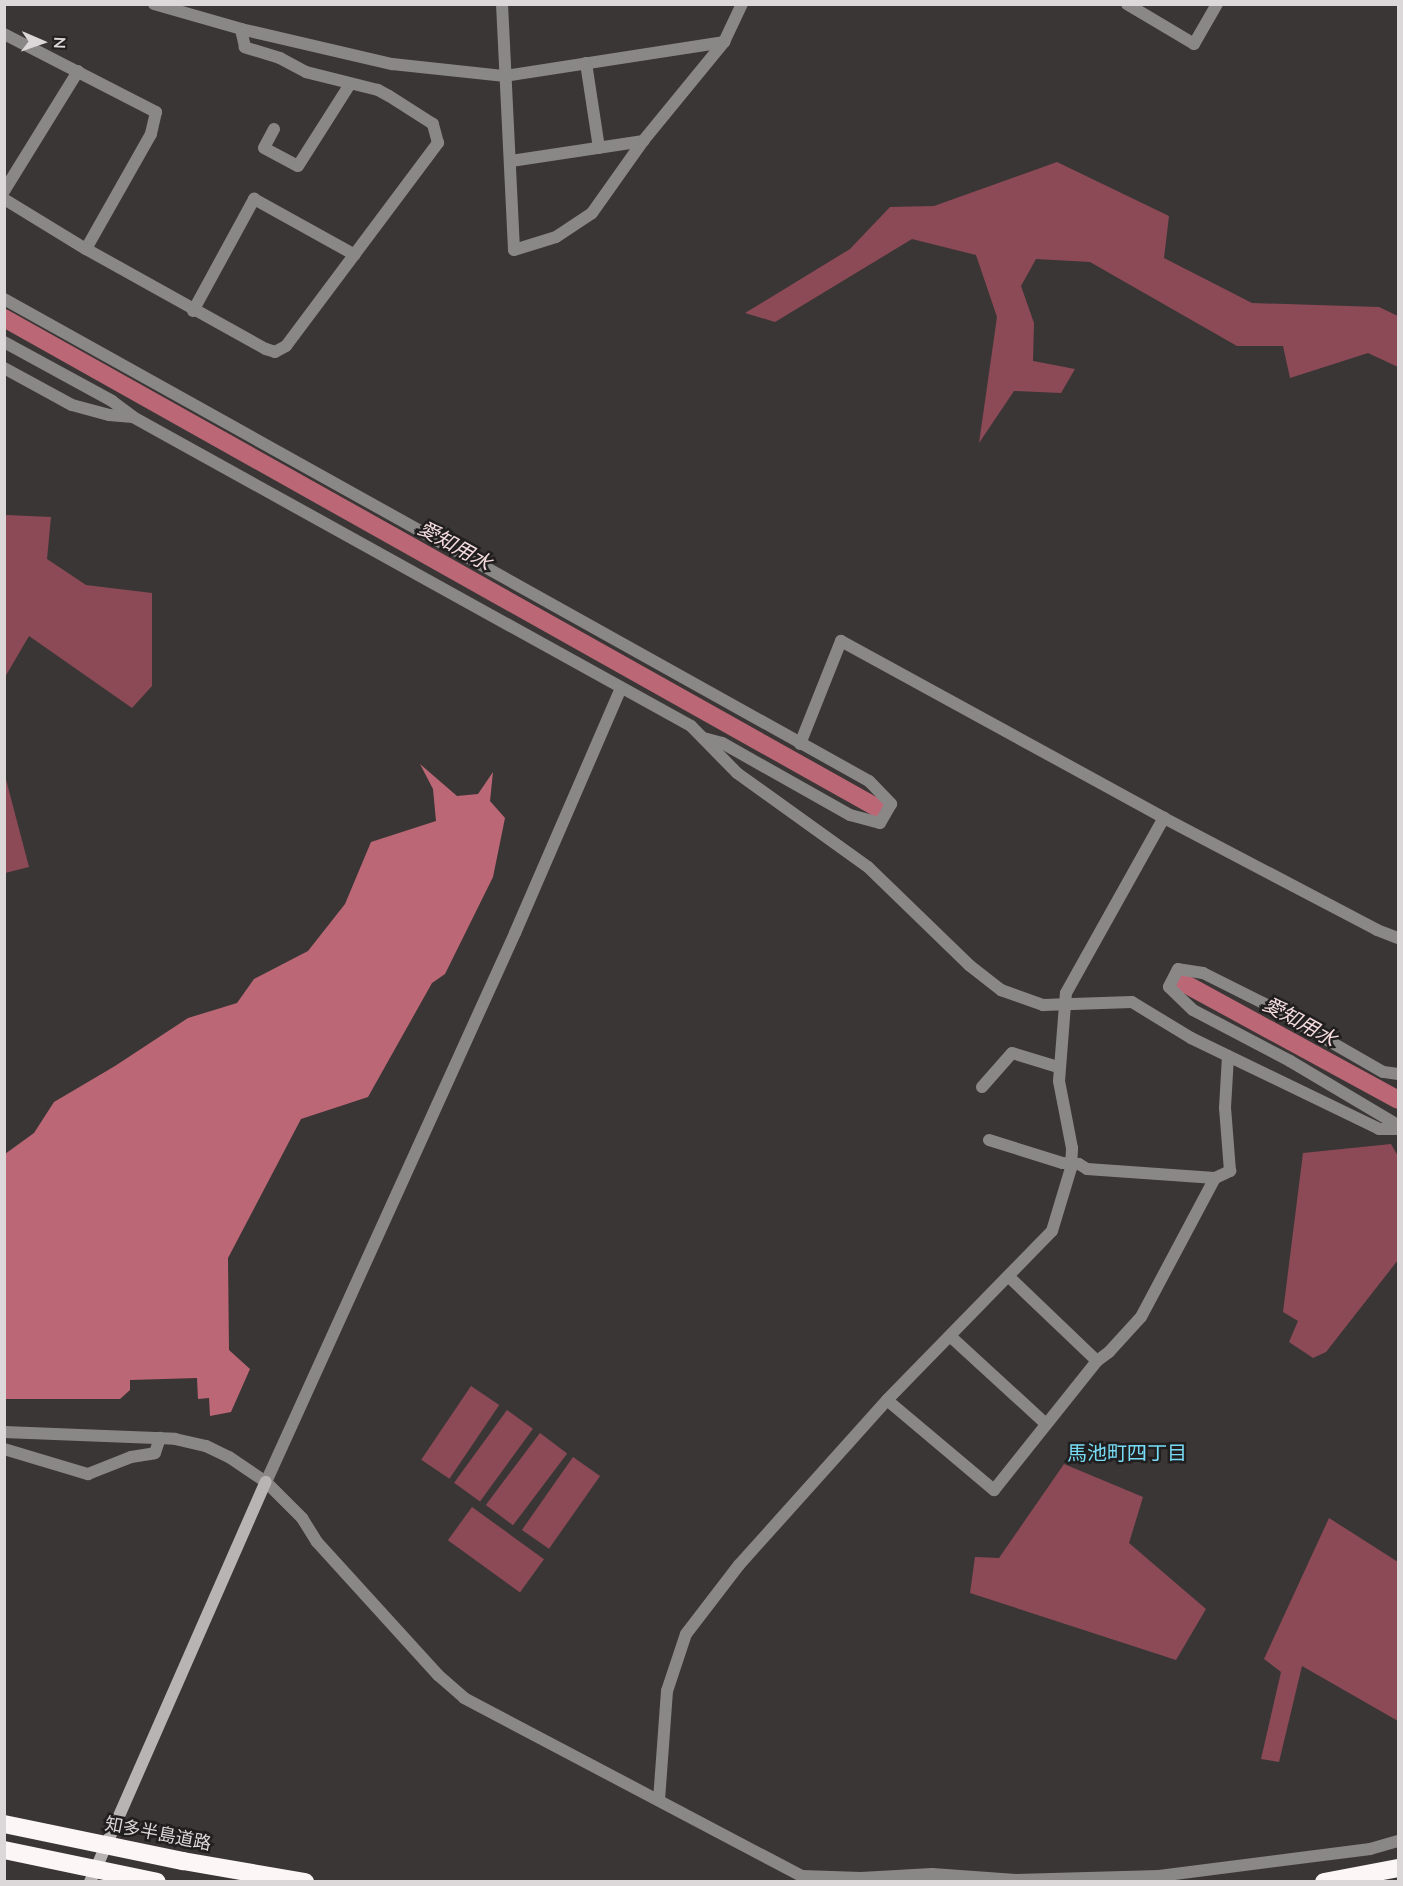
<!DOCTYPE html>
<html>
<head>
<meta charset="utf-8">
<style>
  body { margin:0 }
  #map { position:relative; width:1403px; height:1886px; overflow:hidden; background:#3b3636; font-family:Mulish,"Noto Sans JP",sans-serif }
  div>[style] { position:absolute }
  .green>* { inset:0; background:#8c4a56; transform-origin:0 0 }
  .water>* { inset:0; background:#bc6776 }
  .canal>* { height:18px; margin:-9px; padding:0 9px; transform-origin:9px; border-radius:9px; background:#bc6776 }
  .street>* { height:12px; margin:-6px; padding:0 6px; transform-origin:6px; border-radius:6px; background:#8a8787 }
  .secondary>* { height:12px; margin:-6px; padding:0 6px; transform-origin:6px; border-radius:6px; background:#b8b4b4 }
  .highway>* { height:18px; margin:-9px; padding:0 9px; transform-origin:9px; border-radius:9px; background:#fdf6f6 }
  span { translate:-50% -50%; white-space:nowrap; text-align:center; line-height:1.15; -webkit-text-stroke:5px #201e1e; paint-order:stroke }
  .street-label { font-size:18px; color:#dcd8d9 }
  .water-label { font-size:20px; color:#f5dcdf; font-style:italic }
  .neighbourhood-label { font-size:20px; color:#77dbf5 }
  .frame { position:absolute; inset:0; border:6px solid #dcd8d9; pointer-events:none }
  .north { position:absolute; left:12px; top:12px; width:60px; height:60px; -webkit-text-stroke:4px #201e1e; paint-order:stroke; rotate:92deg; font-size:16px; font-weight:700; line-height:24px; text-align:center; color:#dcd8d9 }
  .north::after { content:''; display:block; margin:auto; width:21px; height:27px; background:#dcd8d9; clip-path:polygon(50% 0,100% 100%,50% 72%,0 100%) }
</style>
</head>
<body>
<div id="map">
  <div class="green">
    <div style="clip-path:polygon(1057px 162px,1169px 216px,1164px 258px,1252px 303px,1379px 307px,1398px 316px,1398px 367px,1368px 353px,1290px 378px,1283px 346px,1237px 346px,1090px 262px,1036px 259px,1021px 286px,1034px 323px,1033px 361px,1075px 369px,1061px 393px,1014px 391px,979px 443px,997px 317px,976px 255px,912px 239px,775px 322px,745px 313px,850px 249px,890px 207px,934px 206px)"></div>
    <div style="clip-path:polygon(7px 515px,51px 517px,47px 559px,86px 585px,152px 593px,152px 686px,132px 708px,29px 636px,5px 677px,4px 516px)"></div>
    <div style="clip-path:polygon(4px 772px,29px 867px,5px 873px,4px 873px)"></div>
    <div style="clip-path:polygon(1391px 1144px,1398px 1156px,1398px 1260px,1326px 1352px,1313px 1358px,1289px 1342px,1298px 1321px,1283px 1312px,1303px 1153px)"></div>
    <div style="left:471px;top:1386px;width:34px;height:89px;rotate:34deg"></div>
    <div style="left:507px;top:1410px;width:32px;height:90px;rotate:36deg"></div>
    <div style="left:540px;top:1433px;width:34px;height:90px;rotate:37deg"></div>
    <div style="left:573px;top:1457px;width:33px;height:89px;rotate:35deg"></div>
    <div style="clip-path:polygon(1064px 1464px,1143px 1497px,1129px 1543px,1206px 1609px,1176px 1660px,970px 1593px,975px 1557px,999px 1558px)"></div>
    <div style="left:472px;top:1507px;width:89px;height:41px;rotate:36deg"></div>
    <div style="clip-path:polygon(1329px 1518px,1398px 1562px,1398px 1721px,1302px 1666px,1279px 1762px,1261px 1759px,1281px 1672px,1264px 1659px)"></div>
  </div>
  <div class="water">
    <div style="clip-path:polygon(420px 764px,457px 796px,478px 794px,493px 772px,490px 801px,505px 818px,493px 877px,445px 974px,432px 983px,368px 1097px,301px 1119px,228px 1258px,229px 1350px,250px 1369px,231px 1412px,210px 1416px,209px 1398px,198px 1399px,197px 1378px,130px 1380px,130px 1390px,120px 1399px,5px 1399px,5px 1154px,34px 1133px,54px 1102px,115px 1066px,188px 1018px,237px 1003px,254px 979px,308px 951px,345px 904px,371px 842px,436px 821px,433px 789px)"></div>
  </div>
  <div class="canal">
    <div style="left:4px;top:318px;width:1008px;rotate:29.29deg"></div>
    <div style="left:1180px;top:981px;width:248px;rotate:28.6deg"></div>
  </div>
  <div class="street">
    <div style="left:154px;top:4px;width:91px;rotate:16deg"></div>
    <div style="left:241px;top:29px;width:155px;rotate:13.1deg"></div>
    <div style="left:392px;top:64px;width:114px;rotate:6.1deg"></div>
    <div style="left:505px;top:76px;width:222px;rotate:-8.8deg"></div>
    <div style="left:502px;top:4px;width:246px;rotate:87.2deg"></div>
    <div style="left:514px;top:250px;width:44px;rotate:-17.2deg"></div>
    <div style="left:556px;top:237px;width:43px;rotate:-33.7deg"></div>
    <div style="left:592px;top:213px;width:88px;rotate:-54.7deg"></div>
    <div style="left:643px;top:141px;width:128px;rotate:-50.7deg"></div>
    <div style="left:724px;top:42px;width:42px;rotate:-64.7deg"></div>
    <div style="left:1127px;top:4px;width:78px;rotate:30.8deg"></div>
    <div style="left:1194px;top:44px;width:46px;rotate:-60.1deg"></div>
    <div style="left:4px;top:34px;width:171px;rotate:27.2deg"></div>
    <div style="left:156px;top:112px;width:23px;rotate:103deg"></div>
    <div style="left:151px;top:134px;width:132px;rotate:119.5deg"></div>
    <div style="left:586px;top:63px;width:86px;rotate:81.3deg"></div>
    <div style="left:274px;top:129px;width:21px;rotate:118deg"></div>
    <div style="left:264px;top:148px;width:38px;rotate:28deg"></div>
    <div style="left:298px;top:166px;width:97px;rotate:-57.6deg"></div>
    <div style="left:511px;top:161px;width:134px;rotate:-8.6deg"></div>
    <div style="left:4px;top:191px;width:141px;rotate:-58.3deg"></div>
    <div style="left:4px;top:199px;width:96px;rotate:31.4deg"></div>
    <div style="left:86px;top:249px;width:206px;rotate:29.1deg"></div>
    <div style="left:266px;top:349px;width:9px;rotate:18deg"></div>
    <div style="left:275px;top:352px;width:13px;rotate:-29deg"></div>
    <div style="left:286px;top:346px;width:254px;rotate:-53.2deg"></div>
    <div style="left:438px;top:143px;width:20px;rotate:-105deg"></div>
    <div style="left:433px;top:124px;width:52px;rotate:-147.5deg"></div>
    <div style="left:389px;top:96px;width:13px;rotate:-151deg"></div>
    <div style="left:378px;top:90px;width:74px;rotate:-166deg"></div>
    <div style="left:306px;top:72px;width:30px;rotate:-152deg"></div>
    <div style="left:280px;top:58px;width:37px;rotate:-163deg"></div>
    <div style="left:245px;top:47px;width:18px;rotate:-103deg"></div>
    <div style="left:4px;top:299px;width:990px;rotate:29.13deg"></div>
    <div style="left:869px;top:781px;width:32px;rotate:46deg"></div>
    <div style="left:891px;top:804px;width:22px;rotate:120deg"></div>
    <div style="left:880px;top:823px;width:31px;rotate:-165deg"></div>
    <div style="left:850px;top:815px;width:147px;rotate:-150.6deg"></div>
    <div style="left:722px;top:743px;width:20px;rotate:-165deg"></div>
    <div style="left:193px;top:311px;width:128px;rotate:-61.4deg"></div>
    <div style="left:254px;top:199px;width:115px;rotate:29deg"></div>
    <div style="left:4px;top:342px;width:123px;rotate:28.6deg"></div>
    <div style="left:112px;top:401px;width:26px;rotate:37deg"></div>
    <div style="left:4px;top:368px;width:77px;rotate:28.6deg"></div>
    <div style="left:72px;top:405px;width:38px;rotate:15deg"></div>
    <div style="left:109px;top:415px;width:24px;rotate:5deg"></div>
    <div style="left:133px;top:417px;width:638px;rotate:28.98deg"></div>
    <div style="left:691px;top:726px;width:66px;rotate:45.6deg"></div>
    <div style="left:737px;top:773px;width:161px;rotate:35.7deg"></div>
    <div style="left:868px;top:867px;width:141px;rotate:44.1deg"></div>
    <div style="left:969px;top:965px;width:41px;rotate:38deg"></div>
    <div style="left:1001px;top:990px;width:45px;rotate:19.7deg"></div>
    <div style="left:1043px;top:1005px;width:89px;rotate:-1.9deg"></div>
    <div style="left:1132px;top:1002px;width:69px;rotate:31.4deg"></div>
    <div style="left:1191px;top:1038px;width:209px;rotate:25.8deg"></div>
    <div style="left:1379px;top:1129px;width:19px"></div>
    <div style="left:800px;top:744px;width:111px;rotate:-68.3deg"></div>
    <div style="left:841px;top:641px;width:368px;rotate:28.7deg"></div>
    <div style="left:1164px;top:818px;width:241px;rotate:27.7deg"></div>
    <div style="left:1377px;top:930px;width:22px;rotate:21deg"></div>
    <div style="left:1398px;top:1074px;width:15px;rotate:-172deg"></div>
    <div style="left:1383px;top:1072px;width:138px;rotate:-150.1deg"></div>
    <div style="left:1263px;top:1003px;width:67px;rotate:-153.4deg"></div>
    <div style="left:1203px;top:973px;width:25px;rotate:-171deg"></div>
    <div style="left:1178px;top:969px;width:20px;rotate:117deg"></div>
    <div style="left:1169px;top:987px;width:33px;rotate:44deg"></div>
    <div style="left:1193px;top:1010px;width:110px;rotate:27.7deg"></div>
    <div style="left:1290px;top:1061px;width:126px;rotate:30.7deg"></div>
    <div style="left:982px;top:1087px;width:45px;rotate:-48.6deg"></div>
    <div style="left:1012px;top:1053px;width:48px;rotate:16.9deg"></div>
    <div style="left:989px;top:1140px;width:77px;rotate:17.3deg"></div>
    <div style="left:1063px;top:1163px;width:16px;rotate:4deg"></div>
    <div style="left:1079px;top:1164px;width:9px;rotate:32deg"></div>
    <div style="left:1087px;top:1169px;width:128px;rotate:4deg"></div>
    <div style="left:950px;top:1336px;width:130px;rotate:42.5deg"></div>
    <div style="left:1097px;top:1361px;width:15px;rotate:-37deg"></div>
    <div style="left:1109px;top:1352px;width:47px;rotate:-47.6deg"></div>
    <div style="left:1141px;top:1317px;width:157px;rotate:-62deg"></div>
    <div style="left:1215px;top:1178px;width:17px;rotate:-25deg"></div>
    <div style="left:1230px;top:1171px;width:63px;rotate:-94.5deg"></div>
    <div style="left:1225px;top:1108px;width:52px;rotate:-86.7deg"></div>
    <div style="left:887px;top:1400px;width:140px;rotate:40.1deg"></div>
    <div style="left:994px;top:1490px;width:165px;rotate:-51.4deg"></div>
    <div style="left:1097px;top:1361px;width:122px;rotate:-136.3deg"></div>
    <div style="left:4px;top:1432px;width:171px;rotate:2.3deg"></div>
    <div style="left:175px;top:1439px;width:32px;rotate:13deg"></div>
    <div style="left:206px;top:1446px;width:25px;rotate:26deg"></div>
    <div style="left:229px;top:1457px;width:45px;rotate:34deg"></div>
    <div style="left:266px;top:1482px;width:51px;rotate:45deg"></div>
    <div style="left:302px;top:1518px;width:28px;rotate:58deg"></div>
    <div style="left:317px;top:1542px;width:180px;rotate:47.7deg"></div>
    <div style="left:438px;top:1675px;width:35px;rotate:41deg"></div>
    <div style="left:464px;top:1698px;width:382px;rotate:27.8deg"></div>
    <div style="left:802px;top:1876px;width:59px;rotate:1.9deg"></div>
    <div style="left:861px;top:1878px;width:71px;rotate:-3.2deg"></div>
    <div style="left:932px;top:1874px;width:84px;rotate:4.1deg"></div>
    <div style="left:1016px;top:1880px;width:143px;rotate:-1.6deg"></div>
    <div style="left:1159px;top:1876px;width:213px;rotate:-7.3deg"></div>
    <div style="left:1370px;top:1849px;width:29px;rotate:-16deg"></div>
    <div style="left:4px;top:1449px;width:88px;rotate:16.6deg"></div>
    <div style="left:88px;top:1474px;width:46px;rotate:-21.6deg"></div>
    <div style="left:131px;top:1457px;width:24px;rotate:-9deg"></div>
    <div style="left:155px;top:1453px;width:16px;rotate:-72deg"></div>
    <div style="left:266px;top:1482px;width:603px;rotate:-65.6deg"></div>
    <div style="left:515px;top:933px;width:267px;rotate:-66.6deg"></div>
    <div style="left:659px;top:1800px;width:109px;rotate:-85.8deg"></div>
    <div style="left:667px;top:1691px;width:60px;rotate:-71.6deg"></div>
    <div style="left:686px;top:1634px;width:87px;rotate:-52.5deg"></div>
    <div style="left:739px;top:1565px;width:222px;rotate:-48.1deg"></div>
    <div style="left:887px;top:1400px;width:236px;rotate:-45.7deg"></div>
    <div style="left:1052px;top:1231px;width:66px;rotate:-73.2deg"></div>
    <div style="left:1071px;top:1168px;width:20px;rotate:-87deg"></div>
    <div style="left:1072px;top:1148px;width:68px;rotate:-101deg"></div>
    <div style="left:1059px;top:1081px;width:88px;rotate:-85.5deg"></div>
    <div style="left:1066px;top:993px;width:201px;rotate:-60.8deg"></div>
  </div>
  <div class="secondary">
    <div style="left:90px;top:1882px;width:437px;rotate:-66.3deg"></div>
  </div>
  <div class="highway">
    <div style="left:4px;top:1824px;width:183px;rotate:11.7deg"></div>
    <div style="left:183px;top:1861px;width:124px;rotate:9.8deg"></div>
    <div style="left:4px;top:1850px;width:156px;rotate:11.8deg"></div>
    <div style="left:1324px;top:1882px;width:75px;rotate:-10.7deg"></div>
  </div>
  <div class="street-label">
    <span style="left:158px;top:1834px;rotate:11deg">知多半島道路</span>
  </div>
  <div class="water-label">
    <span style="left:455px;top:545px;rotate:29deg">愛知用水</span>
    <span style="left:1300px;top:1021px;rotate:29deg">愛知用水</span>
  </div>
  <div class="neighbourhood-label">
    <span style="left:1127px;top:1452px">馬池町四丁目</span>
  </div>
  <div class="frame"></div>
  <div class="north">N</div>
</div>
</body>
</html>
